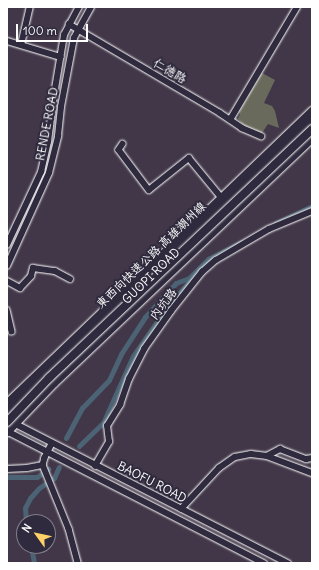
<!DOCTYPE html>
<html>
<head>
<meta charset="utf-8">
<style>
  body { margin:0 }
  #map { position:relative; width:319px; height:570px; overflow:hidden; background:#423748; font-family:Delius,"LXGW WenKai TC",sans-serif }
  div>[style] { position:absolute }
  .green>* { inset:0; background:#696a5b }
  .canal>* { height:5px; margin:-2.5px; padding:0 2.5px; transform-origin:2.5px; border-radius:2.5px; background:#4b6374 }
  .roads { filter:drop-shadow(0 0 1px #fff) drop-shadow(0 0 1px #fff) }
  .minor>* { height:5.5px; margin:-2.75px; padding:0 2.75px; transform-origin:2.75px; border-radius:2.75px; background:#2f2a3d }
  .major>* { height:7px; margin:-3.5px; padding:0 3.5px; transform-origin:3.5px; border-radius:3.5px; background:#2f2a3d }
  .highway>* { height:8px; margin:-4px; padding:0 4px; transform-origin:4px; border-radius:4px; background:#2f2a3d }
  .bridges { filter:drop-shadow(0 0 1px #fff) drop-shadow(0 0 1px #fff) }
  .highway-bridge>* { height:8px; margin:-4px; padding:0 4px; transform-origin:4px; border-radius:4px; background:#2f2a3d }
  span { translate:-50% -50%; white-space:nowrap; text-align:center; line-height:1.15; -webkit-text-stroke:4px #2f2a3d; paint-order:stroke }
  .street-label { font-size:12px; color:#fff }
  .frame { position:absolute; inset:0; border:8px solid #fff; pointer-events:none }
  .north { position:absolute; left:16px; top:514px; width:40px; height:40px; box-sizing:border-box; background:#2f2a3d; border:1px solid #827f8b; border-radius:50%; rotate:303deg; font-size:11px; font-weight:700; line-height:16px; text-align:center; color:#fff }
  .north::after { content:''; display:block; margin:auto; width:14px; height:18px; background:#ffd166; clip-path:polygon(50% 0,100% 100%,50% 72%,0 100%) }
  .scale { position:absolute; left:16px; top:24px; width:72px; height:18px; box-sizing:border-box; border:2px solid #fff; border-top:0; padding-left:5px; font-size:12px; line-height:14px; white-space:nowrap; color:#fff; -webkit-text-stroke:3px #2f2a3d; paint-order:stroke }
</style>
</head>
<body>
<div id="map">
  <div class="green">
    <div style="clip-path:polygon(262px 73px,275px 80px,264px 103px,272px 106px,275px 111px,279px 128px,268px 124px,262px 133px,244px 126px,238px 119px,240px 114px,239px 112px)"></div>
  </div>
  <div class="canal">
    <div style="left:276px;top:223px;width:40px;rotate:-25deg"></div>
    <div style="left:66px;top:438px;width:34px;rotate:-62deg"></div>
    <div style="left:82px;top:408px;width:39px;rotate:-46deg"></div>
    <div style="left:109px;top:380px;width:29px;rotate:-65deg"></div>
    <div style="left:121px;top:354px;width:44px;rotate:-57deg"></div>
    <div style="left:145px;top:317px;width:46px;rotate:-47.6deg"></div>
    <div style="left:176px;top:283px;width:14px;rotate:-21deg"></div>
    <div style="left:79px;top:446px;width:33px;rotate:-44deg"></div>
    <div style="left:103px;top:423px;width:73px;rotate:-65.9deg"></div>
    <div style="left:133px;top:356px;width:60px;rotate:-55.2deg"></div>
    <div style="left:167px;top:307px;width:32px;rotate:-49deg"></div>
    <div style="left:188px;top:283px;width:5px;rotate:-79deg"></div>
    <div style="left:189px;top:278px;width:27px;rotate:-45deg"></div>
    <div style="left:208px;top:259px;width:37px;rotate:-27deg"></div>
    <div style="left:7px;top:477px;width:30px"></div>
    <div style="left:37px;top:477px;width:14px;rotate:-36deg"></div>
    <div style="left:26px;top:522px;width:14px;rotate:-94deg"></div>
    <div style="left:25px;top:508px;width:11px;rotate:-63deg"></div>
    <div style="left:30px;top:498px;width:13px;rotate:-48deg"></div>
    <div style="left:39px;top:488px;width:18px;rotate:-34deg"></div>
    <div style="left:54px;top:478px;width:12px;rotate:-66deg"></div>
    <div style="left:31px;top:546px;width:17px;rotate:80deg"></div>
  </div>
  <div class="roads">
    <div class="minor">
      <div style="left:69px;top:24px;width:175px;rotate:30.5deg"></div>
      <div style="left:220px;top:113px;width:27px;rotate:34deg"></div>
      <div style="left:242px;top:128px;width:21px;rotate:23deg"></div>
      <div style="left:7px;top:41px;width:56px;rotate:16.5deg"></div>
      <div style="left:21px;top:45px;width:39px;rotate:-77deg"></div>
      <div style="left:230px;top:120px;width:131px;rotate:-59.3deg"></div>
      <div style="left:123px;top:144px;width:7px;rotate:124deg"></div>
      <div style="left:119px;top:150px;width:50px;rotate:53.1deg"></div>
      <div style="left:149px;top:190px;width:51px;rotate:-38.7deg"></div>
      <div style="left:189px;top:158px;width:50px;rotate:50.6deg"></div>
      <div style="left:7px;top:245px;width:81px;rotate:-65deg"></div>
      <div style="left:41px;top:172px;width:31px;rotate:-77deg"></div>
      <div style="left:48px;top:142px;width:35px;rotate:-83deg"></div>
      <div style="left:52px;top:107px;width:73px;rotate:-80.5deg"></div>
      <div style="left:64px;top:35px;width:32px;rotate:-62deg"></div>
      <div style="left:7px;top:266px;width:102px;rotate:-65.7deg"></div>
      <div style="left:49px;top:173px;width:38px;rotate:-76deg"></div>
      <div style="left:58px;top:136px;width:29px;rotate:-84deg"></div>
      <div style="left:61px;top:107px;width:70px;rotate:-79.3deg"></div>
      <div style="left:74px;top:38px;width:35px;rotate:-61deg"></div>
      <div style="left:7px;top:281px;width:15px;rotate:28deg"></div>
      <div style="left:20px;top:288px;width:16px;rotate:-47deg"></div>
      <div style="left:31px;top:276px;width:8px;rotate:-76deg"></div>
      <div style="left:33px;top:268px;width:22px;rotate:8deg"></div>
      <div style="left:55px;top:271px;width:17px;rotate:28deg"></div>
      <div style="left:7px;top:310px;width:22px;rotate:77deg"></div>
      <div style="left:12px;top:422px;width:310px;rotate:27.1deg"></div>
      <div style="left:7px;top:431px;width:289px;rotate:27.2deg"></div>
      <div style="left:52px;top:444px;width:16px;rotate:117deg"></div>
      <div style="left:45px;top:458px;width:7px;rotate:106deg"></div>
      <div style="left:43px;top:465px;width:69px;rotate:67.9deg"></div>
      <div style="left:69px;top:529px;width:35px;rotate:75deg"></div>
      <div style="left:267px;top:456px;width:15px;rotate:-28deg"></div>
      <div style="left:280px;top:449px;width:28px;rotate:21deg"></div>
      <div style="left:306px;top:459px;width:6px;rotate:-9deg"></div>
      <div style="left:95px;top:466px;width:28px;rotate:-60deg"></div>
      <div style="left:109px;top:442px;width:16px;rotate:-97deg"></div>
      <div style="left:107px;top:426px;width:25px;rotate:-58deg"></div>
      <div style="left:120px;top:405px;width:28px;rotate:-71deg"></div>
      <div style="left:129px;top:379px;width:34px;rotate:-63deg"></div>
      <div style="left:144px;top:349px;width:47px;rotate:-54.6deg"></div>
      <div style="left:171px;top:311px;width:50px;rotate:-51.5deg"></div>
      <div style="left:202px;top:272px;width:18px;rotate:-41deg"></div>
      <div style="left:216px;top:260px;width:61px;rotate:-30.3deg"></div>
      <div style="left:269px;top:229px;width:47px;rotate:-22.7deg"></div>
      <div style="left:7px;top:469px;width:20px;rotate:-3deg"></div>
      <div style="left:27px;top:468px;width:16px;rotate:-11deg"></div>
      <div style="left:181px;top:509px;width:56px;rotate:-47.2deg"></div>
      <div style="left:219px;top:468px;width:19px;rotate:-35deg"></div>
      <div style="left:235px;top:457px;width:16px;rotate:-11deg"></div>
      <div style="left:251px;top:454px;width:16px;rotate:7deg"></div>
      <div style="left:267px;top:456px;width:48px;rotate:20.7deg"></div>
    </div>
    <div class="major">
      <div style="left:7px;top:402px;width:422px;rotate:-43.8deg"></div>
      <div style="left:7px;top:432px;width:68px;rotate:-46.2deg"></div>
      <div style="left:54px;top:383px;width:356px;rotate:-43.5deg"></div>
    </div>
    <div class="highway">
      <div style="left:7px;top:411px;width:53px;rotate:-45.8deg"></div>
      <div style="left:44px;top:373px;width:370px;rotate:-43.6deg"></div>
    </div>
  </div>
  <div class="bridges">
    <div class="highway-bridge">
      <div style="left:7px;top:422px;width:61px;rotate:-46.3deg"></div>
      <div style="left:49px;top:378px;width:362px;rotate:-43.4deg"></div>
    </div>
  </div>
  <div class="street-label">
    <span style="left:170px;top:71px;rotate:30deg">仁德路</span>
    <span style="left:47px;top:124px;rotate:-79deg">RENDE ROAD</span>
    <span style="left:151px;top:255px;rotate:-44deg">東西向快速公路 高雄潮州線</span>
    <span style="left:151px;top:276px;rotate:-44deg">GUOPI ROAD</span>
    <span style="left:163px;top:304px;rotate:-53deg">內坑路</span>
    <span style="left:152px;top:482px;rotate:27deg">BAOFU ROAD</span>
  </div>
  <div class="frame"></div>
  <div class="north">N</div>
  <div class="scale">100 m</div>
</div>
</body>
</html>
